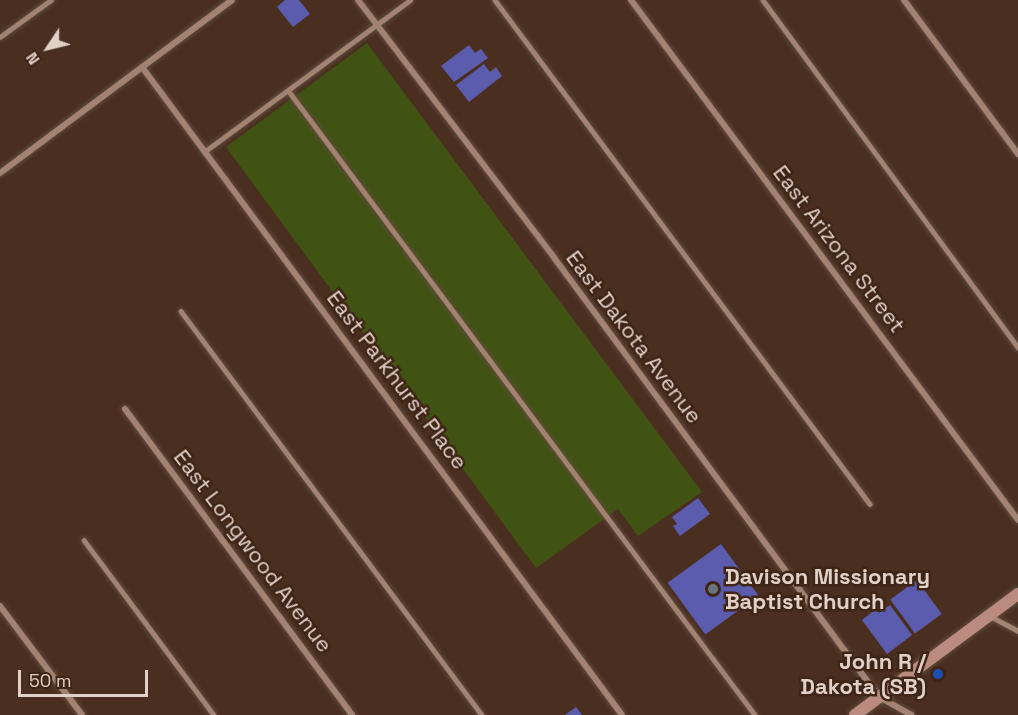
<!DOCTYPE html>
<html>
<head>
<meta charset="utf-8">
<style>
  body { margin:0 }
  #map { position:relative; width:1018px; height:715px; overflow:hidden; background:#4a2f20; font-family:"Space Grotesk",sans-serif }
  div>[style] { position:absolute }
  .green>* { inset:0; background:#415313 }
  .building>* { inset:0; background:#5c5caf; transform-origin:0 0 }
  .roads { filter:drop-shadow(0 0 2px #614b3d) drop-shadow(0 0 2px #614b3d) }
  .service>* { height:4.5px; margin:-2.25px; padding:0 2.25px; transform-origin:2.25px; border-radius:2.25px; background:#a28271 }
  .minor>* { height:6px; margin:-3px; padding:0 3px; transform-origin:3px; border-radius:3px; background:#a28271 }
  .secondary>* { height:12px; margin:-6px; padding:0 6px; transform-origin:6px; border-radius:6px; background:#bb8b80 }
  .dots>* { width:16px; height:16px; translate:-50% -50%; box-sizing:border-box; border:3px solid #3f2516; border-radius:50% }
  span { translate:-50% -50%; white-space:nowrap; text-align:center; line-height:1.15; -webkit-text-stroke:5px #3f2516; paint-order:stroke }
  .street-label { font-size:22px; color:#e2d0c7 }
  .poi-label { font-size:22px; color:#e2d0c7; font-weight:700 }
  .left { translate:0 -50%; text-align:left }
  .right { translate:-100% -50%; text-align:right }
  .north { position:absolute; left:18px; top:18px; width:60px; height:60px; -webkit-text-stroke:4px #3f2516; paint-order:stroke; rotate:235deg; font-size:16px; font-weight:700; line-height:24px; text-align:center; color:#e2d0c7 }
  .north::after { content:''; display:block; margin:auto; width:21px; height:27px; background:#e2d0c7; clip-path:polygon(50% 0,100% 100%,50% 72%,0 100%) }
  .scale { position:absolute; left:18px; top:670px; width:130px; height:27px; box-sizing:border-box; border:3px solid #e2d0c7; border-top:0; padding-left:8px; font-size:18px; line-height:21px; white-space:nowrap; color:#e2d0c7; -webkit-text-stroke:4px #3f2516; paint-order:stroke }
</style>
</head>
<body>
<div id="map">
  <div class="green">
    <div style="clip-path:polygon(367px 43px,702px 492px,638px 536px,618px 509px,536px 568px,226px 147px)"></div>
  </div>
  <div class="building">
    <div style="clip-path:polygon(285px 0,299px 0,310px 14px,293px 27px,277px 7px)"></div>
    <div style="clip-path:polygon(469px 45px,475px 53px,481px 49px,488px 58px,454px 82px,441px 66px)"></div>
    <div style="clip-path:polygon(484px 64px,490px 72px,496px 67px,502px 76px,469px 102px,456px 85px)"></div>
    <div style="clip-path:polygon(698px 498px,710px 514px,680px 536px,673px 526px,677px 524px,672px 517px)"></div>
    <div style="left:721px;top:544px;width:64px;height:66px;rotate:54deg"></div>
    <div style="left:917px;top:580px;width:42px;height:33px;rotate:54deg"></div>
    <div style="clip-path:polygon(890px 605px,912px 635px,887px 654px,862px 620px,876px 609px,879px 613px)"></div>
    <div style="clip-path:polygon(576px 707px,582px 715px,565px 715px)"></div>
  </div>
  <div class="roads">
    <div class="service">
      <div style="left:495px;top:0;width:628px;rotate:53.35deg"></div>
      <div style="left:763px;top:0;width:431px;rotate:53.7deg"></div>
      <div style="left:0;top:37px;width:63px;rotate:-36deg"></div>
      <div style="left:288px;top:90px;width:780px;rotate:53.23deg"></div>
      <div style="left:204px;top:152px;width:256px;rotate:-36.4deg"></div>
      <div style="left:181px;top:311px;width:504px;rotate:53.31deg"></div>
      <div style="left:84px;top:540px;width:218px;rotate:53.4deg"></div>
      <div style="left:992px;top:617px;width:30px;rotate:28deg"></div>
    </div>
    <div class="minor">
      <div style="left:358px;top:0;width:325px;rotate:52.7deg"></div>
      <div style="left:555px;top:259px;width:545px;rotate:53.51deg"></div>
      <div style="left:879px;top:697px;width:37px;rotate:29deg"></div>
      <div style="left:631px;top:0;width:648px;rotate:53.34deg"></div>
      <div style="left:904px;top:0;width:192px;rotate:53.5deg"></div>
      <div style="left:142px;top:67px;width:806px;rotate:53.47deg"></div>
      <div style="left:0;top:173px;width:289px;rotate:-36.7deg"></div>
      <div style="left:125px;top:409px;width:381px;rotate:53.4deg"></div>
      <div style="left:0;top:606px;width:136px;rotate:53deg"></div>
    </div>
    <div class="secondary">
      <div style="left:855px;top:715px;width:203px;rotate:-36.6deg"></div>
    </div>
  </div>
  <div class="dots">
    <div style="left:713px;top:589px;background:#6b7280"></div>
    <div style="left:938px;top:674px;background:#1a4fb4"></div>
  </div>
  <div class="street-label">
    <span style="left:839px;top:249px;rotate:53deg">East Arizona Street</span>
    <span style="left:634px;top:337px;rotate:53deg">East Dakota Avenue</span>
    <span style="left:397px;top:380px;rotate:53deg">East Parkhurst Place</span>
    <span style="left:253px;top:551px;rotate:53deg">East Longwood Avenue</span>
  </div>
  <div class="poi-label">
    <span class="left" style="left:725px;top:589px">Davison Missionary<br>Baptist Church</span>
    <span class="right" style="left:926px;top:674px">John R /<br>Dakota (SB)</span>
  </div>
  <div class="north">N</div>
  <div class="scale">50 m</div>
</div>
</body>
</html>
